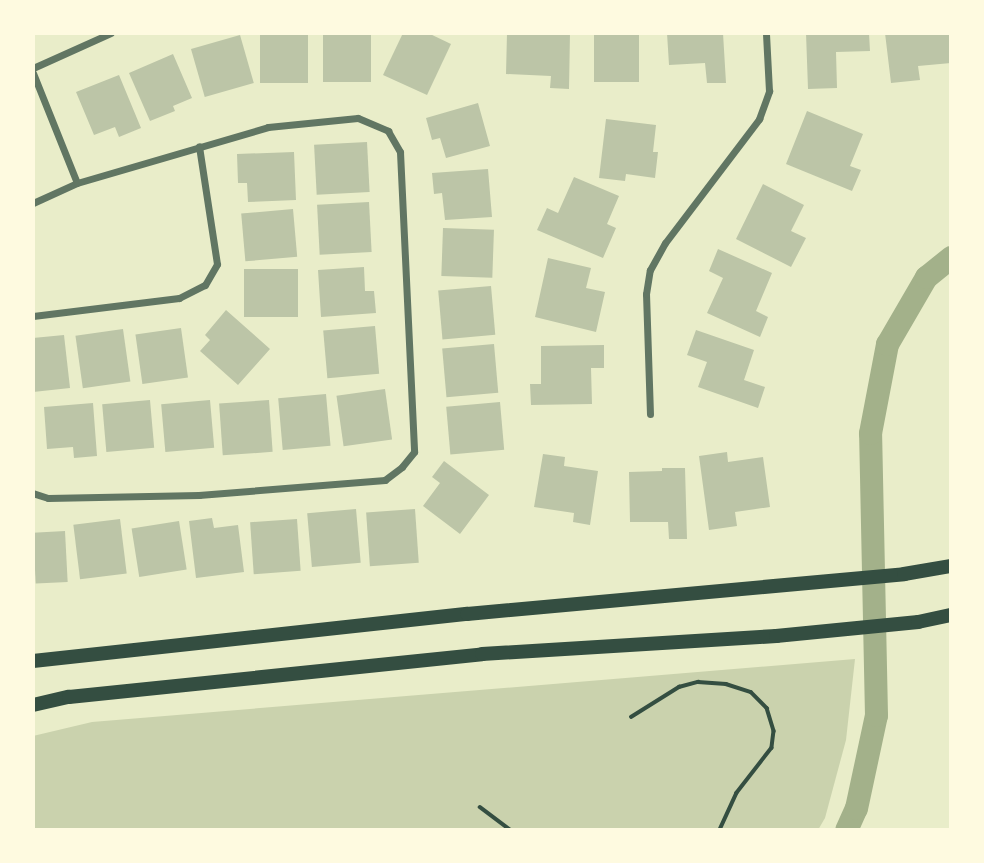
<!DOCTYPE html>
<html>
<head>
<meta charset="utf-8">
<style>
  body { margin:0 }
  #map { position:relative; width:984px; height:863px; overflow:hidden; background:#e9edc9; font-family:"Source Sans 3",sans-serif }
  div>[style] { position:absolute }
  .green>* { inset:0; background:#cad2ad }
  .canal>* { height:23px; margin:-11.5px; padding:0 11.5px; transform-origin:11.5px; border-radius:11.5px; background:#a3b18a }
  .building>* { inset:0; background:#bcc5a7; transform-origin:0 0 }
  .path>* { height:3.5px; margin:-1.75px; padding:0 1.75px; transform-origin:1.75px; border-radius:1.75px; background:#344e41 }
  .minor>* { height:7px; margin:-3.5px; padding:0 3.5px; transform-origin:3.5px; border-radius:3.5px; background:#617663 }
  .secondary>* { height:14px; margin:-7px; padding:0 7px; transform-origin:7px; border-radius:7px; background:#344e41 }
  span { translate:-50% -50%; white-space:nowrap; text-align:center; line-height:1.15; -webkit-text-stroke:6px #fefae0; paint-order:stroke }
  .frame { position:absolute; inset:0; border:35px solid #fefae0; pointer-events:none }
</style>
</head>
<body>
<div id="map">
  <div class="green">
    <div style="clip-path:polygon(855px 659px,846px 740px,825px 818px,818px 830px,33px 830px,33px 736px,92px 722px)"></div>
  </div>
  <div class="canal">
    <div style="left:846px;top:830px;width:24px;rotate:-66deg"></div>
    <div style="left:856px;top:808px;width:95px;rotate:-77.9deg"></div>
    <div style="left:876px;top:715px;width:282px;rotate:-91.2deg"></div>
    <div style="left:870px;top:433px;width:91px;rotate:-79.2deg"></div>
    <div style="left:887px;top:344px;width:78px;rotate:-59.8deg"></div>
    <div style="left:926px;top:277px;width:32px;rotate:-39deg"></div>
  </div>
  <div class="building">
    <div style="left:260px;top:33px;width:48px;height:50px"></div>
    <div style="left:323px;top:33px;width:48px;height:49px"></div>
    <div style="clip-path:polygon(403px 33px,428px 33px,451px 44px,427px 95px,383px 75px)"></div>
    <div style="clip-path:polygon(507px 33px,570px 33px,569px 89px,550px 88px,551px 76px,506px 74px)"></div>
    <div style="left:594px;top:33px;width:45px;height:49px"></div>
    <div style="clip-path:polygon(667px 33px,723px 33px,726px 83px,707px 83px,705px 63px,669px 65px)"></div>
    <div style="clip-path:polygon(806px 33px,869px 33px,870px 51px,836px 52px,837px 88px,808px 89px)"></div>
    <div style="clip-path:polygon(885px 33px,949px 33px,951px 63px,918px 66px,920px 80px,891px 83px)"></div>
    <div style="left:240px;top:35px;width:50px;height:51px;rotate:74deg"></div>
    <div style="clip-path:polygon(173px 54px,192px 98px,173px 106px,175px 111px,150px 121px,129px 73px)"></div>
    <div style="clip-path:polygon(119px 75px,141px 128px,119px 137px,115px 127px,94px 135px,76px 92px)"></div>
    <div style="clip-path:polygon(478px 103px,490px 146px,446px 158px,440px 138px,432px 140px,426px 118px)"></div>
    <div style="clip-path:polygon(807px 111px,863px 134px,850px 166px,861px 170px,852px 191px,786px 164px)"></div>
    <div style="clip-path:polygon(606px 119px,656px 125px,653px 152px,658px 152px,655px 178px,626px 174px,625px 181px,599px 178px)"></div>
    <div style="left:367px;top:142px;width:50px;height:53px;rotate:87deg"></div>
    <div style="clip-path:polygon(294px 152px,296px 200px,248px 202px,247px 183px,238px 183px,237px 154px)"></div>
    <div style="clip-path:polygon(488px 169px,492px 217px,445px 220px,442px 193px,434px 194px,432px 173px)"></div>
    <div style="clip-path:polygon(574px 177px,619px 196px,607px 224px,616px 228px,603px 258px,537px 230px,547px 208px,558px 213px)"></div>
    <div style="clip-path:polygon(763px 184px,804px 205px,791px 231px,806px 238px,791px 267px,736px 239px)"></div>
    <div style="left:369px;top:202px;width:50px;height:52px;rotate:87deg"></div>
    <div style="left:293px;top:209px;width:48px;height:52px;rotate:85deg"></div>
    <div style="left:443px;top:228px;width:51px;height:48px;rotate:2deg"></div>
    <div style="clip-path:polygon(718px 249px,772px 273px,756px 311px,768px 317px,760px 337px,707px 313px,723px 278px,709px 271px)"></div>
    <div style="clip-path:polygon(548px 258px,591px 268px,586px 288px,605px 292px,596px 332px,535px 317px)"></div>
    <div style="clip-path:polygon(364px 267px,365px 291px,374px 291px,376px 313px,321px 317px,318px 270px)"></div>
    <div style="left:244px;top:269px;width:54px;height:48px"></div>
    <div style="left:491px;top:286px;width:49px;height:53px;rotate:85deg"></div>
    <div style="clip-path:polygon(226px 310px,270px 349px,238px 385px,200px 351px,210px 340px,205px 335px)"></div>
    <div style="left:375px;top:326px;width:48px;height:52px;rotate:85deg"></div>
    <div style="left:181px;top:328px;width:50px;height:46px;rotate:82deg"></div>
    <div style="left:123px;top:329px;width:53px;height:48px;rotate:82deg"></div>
    <div style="clip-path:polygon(696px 330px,754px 350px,744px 380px,765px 387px,758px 408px,698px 387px,707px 362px,687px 355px)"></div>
    <div style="clip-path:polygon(64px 335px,70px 388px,33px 392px,33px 338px)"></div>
    <div style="left:494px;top:344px;width:49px;height:52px;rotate:85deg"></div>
    <div style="clip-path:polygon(604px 345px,604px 368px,591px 368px,592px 404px,531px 405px,530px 384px,541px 384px,541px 346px)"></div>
    <div style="left:385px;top:389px;width:51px;height:49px;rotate:82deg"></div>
    <div style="left:326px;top:394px;width:52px;height:48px;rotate:85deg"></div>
    <div style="left:150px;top:400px;width:48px;height:48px;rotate:85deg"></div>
    <div style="left:210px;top:400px;width:48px;height:49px;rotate:85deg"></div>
    <div style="left:269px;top:400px;width:52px;height:50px;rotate:86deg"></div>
    <div style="left:500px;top:402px;width:48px;height:54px;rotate:85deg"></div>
    <div style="clip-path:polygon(93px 403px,97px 456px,74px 458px,73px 447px,47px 449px,44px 407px)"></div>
    <div style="clip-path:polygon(727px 452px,728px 462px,763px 457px,770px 507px,735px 512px,737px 526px,709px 530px,699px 456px)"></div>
    <div style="clip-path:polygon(543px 454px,565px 457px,564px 466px,598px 471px,590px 525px,573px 522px,574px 513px,534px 507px)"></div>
    <div style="clip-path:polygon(444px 461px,489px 495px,460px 534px,423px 506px,440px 483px,432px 477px)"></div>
    <div style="clip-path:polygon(662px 468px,685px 468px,687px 539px,669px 539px,668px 522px,630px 522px,629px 472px,662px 471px)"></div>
    <div style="left:356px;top:509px;width:54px;height:49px;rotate:85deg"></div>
    <div style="left:415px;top:509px;width:54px;height:49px;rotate:86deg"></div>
    <div style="clip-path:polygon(212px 518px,214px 528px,238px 525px,244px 572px,196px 578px,189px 521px)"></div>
    <div style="left:120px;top:519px;width:55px;height:47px;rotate:83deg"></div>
    <div style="left:297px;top:519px;width:52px;height:47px;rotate:86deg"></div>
    <div style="left:179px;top:521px;width:49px;height:48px;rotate:81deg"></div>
    <div style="left:65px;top:531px;width:51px;height:32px;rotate:87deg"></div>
  </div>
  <div class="path">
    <div style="left:631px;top:717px;width:57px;rotate:-32deg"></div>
    <div style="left:679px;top:687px;width:20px;rotate:-15deg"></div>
    <div style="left:698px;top:682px;width:28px;rotate:4deg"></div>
    <div style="left:726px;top:684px;width:26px;rotate:18deg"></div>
    <div style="left:751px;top:692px;width:23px;rotate:45deg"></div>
    <div style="left:767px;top:708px;width:24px;rotate:73deg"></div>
    <div style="left:774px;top:731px;width:17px;rotate:97deg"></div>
    <div style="left:772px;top:748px;width:57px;rotate:127.9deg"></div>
    <div style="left:737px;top:793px;width:41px;rotate:114.7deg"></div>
    <div style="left:480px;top:807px;width:39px;rotate:37deg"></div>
  </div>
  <div class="minor">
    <div style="left:33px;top:68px;width:85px;rotate:-24.2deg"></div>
    <div style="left:33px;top:73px;width:118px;rotate:68.2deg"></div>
    <div style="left:33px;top:203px;width:48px;rotate:-24.4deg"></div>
    <div style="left:77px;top:183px;width:199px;rotate:-16.3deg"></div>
    <div style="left:268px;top:127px;width:90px;rotate:-5.7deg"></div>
    <div style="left:358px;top:118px;width:33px;rotate:23deg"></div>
    <div style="left:388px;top:131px;width:24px;rotate:60deg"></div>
    <div style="left:400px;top:152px;width:300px;rotate:87.3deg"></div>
    <div style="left:414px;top:452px;width:19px;rotate:129deg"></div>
    <div style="left:402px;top:467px;width:21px;rotate:143deg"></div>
    <div style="left:385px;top:480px;width:187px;rotate:175.4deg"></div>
    <div style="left:199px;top:495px;width:151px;rotate:178.9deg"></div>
    <div style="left:48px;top:498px;width:16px;rotate:-162deg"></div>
    <div style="left:33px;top:316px;width:147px;rotate:-7deg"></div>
    <div style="left:179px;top:298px;width:29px;rotate:-27deg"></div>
    <div style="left:205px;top:285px;width:24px;rotate:-60deg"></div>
    <div style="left:217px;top:264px;width:119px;rotate:-98.7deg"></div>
    <div style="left:650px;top:414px;width:120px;rotate:-91.9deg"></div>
    <div style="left:646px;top:294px;width:24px;rotate:-81deg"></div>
    <div style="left:650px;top:270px;width:31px;rotate:-61deg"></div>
    <div style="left:665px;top:243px;width:156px;rotate:-52.8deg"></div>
    <div style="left:759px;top:119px;width:30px;rotate:-70deg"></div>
    <div style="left:769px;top:91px;width:58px;rotate:-93deg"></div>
  </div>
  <div class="secondary">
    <div style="left:33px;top:661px;width:437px;rotate:-6.2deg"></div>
    <div style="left:467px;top:614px;width:439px;rotate:-5.2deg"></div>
    <div style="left:904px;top:574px;width:48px;rotate:-9.7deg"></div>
    <div style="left:33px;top:705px;width:37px;rotate:-13deg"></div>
    <div style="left:69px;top:697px;width:415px;rotate:-5.9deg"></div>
    <div style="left:482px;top:654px;width:295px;rotate:-3.5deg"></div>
    <div style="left:776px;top:636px;width:143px;rotate:-5.6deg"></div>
    <div style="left:918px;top:622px;width:34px;rotate:-12deg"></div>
  </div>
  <div class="frame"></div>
</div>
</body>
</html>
